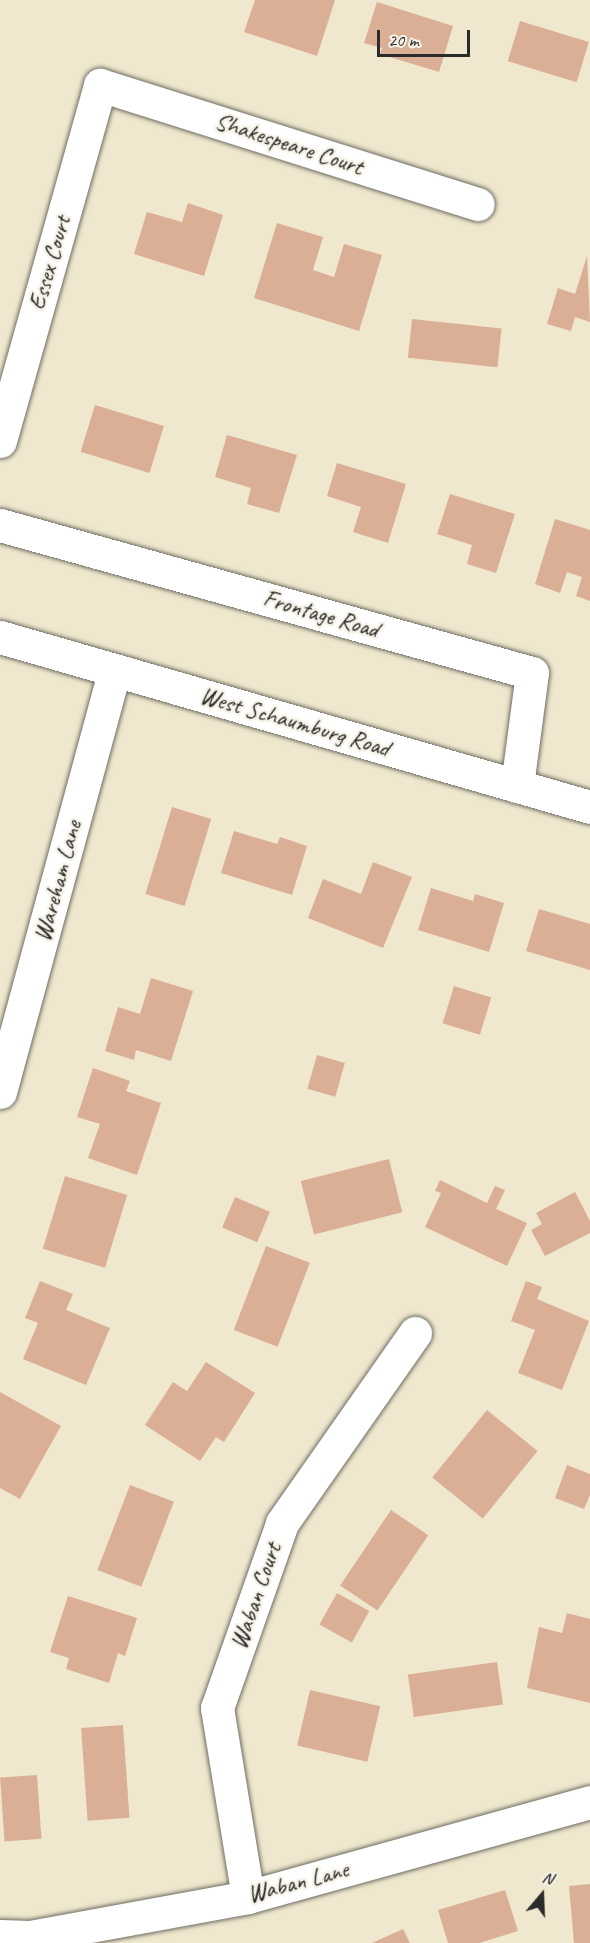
<!DOCTYPE html>
<html>
<head>
<meta charset="utf-8">
<style>
  body { margin:0 }
  #map { position:relative; width:590px; height:1943px; overflow:hidden; background:#efe8ce; font-family:Caveat,sans-serif }
  div>[style] { position:absolute }
  .building>* { inset:0; background:#dbae96; transform-origin:0 0 }
  .roads { filter:drop-shadow(0 0 2px #706d64) drop-shadow(0 0 2px #706d64) }
  .minor>* { height:33px; margin:-16.5px; padding:0 16.5px; transform-origin:16.5px; border-radius:16.5px; background:#fff }
  .secondary>* { height:33px; margin:-16.5px; padding:0 16.5px; transform-origin:16.5px; border-radius:16.5px; background:#fff }
  span { translate:-50% -50%; white-space:nowrap; text-align:center; line-height:1.15; -webkit-text-stroke:5px #f7f3e8; paint-order:stroke }
  .street-label { font-size:24px; color:#2b2b2b }
  .north { position:absolute; left:512px; top:1865px; width:60px; height:60px; -webkit-text-stroke:4px #f7f3e8; paint-order:stroke; rotate:19deg; font-size:16px; font-weight:700; line-height:24px; text-align:center; color:#2b2b2b }
  .north::after { content:''; display:block; margin:auto; width:21px; height:27px; background:#2b2b2b; clip-path:polygon(50% 0,100% 100%,50% 72%,0 100%) }
  .scale { position:absolute; left:377px; top:30px; width:93px; height:27px; box-sizing:border-box; border:3px solid #2b2b2b; border-top:0; padding-left:8px; font-size:18px; line-height:21px; white-space:nowrap; color:#2b2b2b; -webkit-text-stroke:4px #f7f3e8; paint-order:stroke }
</style>
</head>
<body>
<div id="map">
  <div class="building">
    <div style="clip-path:polygon(255px 0,335px 0,317px 56px,244px 32px)"></div>
    <div style="clip-path:polygon(377px 2px,453px 26px,439px 72px,380px 54px,382px 48px,364px 43px)"></div>
    <div style="left:520px;top:21px;width:72px;height:42px;rotate:17deg"></div>
    <div style="clip-path:polygon(188px 203px,223px 215px,204px 276px,134px 254px,147px 212px,182px 222px)"></div>
    <div style="clip-path:polygon(277px 223px,323px 237px,313px 270px,334px 277px,344px 244px,382px 255px,359px 331px,254px 298px)"></div>
    <div style="clip-path:polygon(587px 256px,590px 322px,575px 317px,571px 331px,547px 324px,558px 288px,575px 294px)"></div>
    <div style="left:412px;top:319px;width:90px;height:39px;rotate:6deg"></div>
    <div style="left:95px;top:405px;width:72px;height:49px;rotate:17deg"></div>
    <div style="clip-path:polygon(227px 435px,297px 455px,279px 513px,247px 504px,251px 488px,215px 477px)"></div>
    <div style="clip-path:polygon(337px 463px,406px 484px,388px 543px,353px 532px,361px 507px,327px 496px)"></div>
    <div style="clip-path:polygon(450px 494px,515px 514px,496px 573px,467px 564px,472px 545px,437px 534px)"></div>
    <div style="clip-path:polygon(555px 519px,590px 530px,590px 601px,576px 596px,582px 577px,567px 572px,560px 593px,535px 584px)"></div>
    <div style="left:172px;top:807px;width:41px;height:91px;rotate:17deg"></div>
    <div style="clip-path:polygon(234px 831px,277px 844px,280px 837px,307px 846px,292px 895px,221px 873px)"></div>
    <div style="clip-path:polygon(373px 862px,412px 877px,383px 948px,308px 918px,323px 879px,361px 894px)"></div>
    <div style="clip-path:polygon(431px 888px,473px 901px,475px 894px,504px 903px,489px 952px,418px 930px)"></div>
    <div style="clip-path:polygon(539px 909px,590px 924px,590px 970px,526px 951px)"></div>
    <div style="clip-path:polygon(151px 978px,193px 991px,171px 1061px,136px 1050px,134px 1060px,105px 1051px,118px 1007px,140px 1014px)"></div>
    <div style="left:454px;top:986px;width:39px;height:39px;rotate:17deg"></div>
    <div style="left:317px;top:1055px;width:29px;height:35px;rotate:16deg"></div>
    <div style="clip-path:polygon(93px 1068px,130px 1081px,126px 1091px,161px 1103px,137px 1175px,88px 1158px,100px 1124px,77px 1117px)"></div>
    <div style="left:389px;top:1159px;width:55px;height:91px;rotate:76deg"></div>
    <div style="left:65px;top:1176px;width:65px;height:76px;rotate:17deg"></div>
    <div style="clip-path:polygon(440px 1180px,487px 1203px,495px 1186px,505px 1190px,496px 1209px,527px 1223px,507px 1266px,425px 1227px,441px 1193px,435px 1191px)"></div>
    <div style="clip-path:polygon(575px 1192px,590px 1221px,590px 1233px,545px 1256px,531px 1230px,542px 1224px,536px 1213px)"></div>
    <div style="left:235px;top:1197px;width:38px;height:33px;rotate:23deg"></div>
    <div style="left:266px;top:1246px;width:47px;height:90px;rotate:21deg"></div>
    <div style="clip-path:polygon(40px 1281px,73px 1294px,66px 1310px,110px 1328px,86px 1385px,23px 1359px,38px 1323px,25px 1318px)"></div>
    <div style="clip-path:polygon(526px 1281px,542px 1287px,537px 1299px,589px 1321px,562px 1390px,518px 1373px,535px 1330px,511px 1321px)"></div>
    <div style="clip-path:polygon(206px 1362px,255px 1393px,224px 1442px,216px 1437px,200px 1461px,145px 1425px,173px 1382px,187px 1391px)"></div>
    <div style="clip-path:polygon(0 1392px,61px 1426px,20px 1499px,0 1488px)"></div>
    <div style="left:487px;top:1410px;width:65px;height:87px;rotate:39deg"></div>
    <div style="clip-path:polygon(567px 1465px,590px 1474px,590px 1495px,584px 1509px,555px 1498px)"></div>
    <div style="left:130px;top:1485px;width:47px;height:91px;rotate:21deg"></div>
    <div style="left:391px;top:1510px;width:45px;height:91px;rotate:34deg"></div>
    <div style="left:337px;top:1593px;width:37px;height:36px;rotate:29deg"></div>
    <div style="clip-path:polygon(68px 1596px,137px 1618px,125px 1656px,118px 1653px,109px 1683px,66px 1669px,69px 1658px,50px 1652px)"></div>
    <div style="clip-path:polygon(567px 1613px,590px 1619px,590px 1703px,527px 1688px,539px 1627px,562px 1633px)"></div>
    <div style="left:497px;top:1662px;width:43px;height:90px;rotate:82deg"></div>
    <div style="left:310px;top:1690px;width:72px;height:57px;rotate:13deg"></div>
    <div style="left:123px;top:1725px;width:93px;height:42px;rotate:86deg"></div>
    <div style="left:37px;top:1775px;width:64px;height:37px;rotate:86deg"></div>
    <div style="clip-path:polygon(590px 1884px,590px 1943px,574px 1943px,569px 1886px)"></div>
    <div style="clip-path:polygon(505px 1890px,518px 1931px,479px 1943px,448px 1943px,438px 1910px)"></div>
    <div style="clip-path:polygon(403px 1929px,410px 1943px,372px 1943px)"></div>
  </div>
  <div class="roads">
    <div class="minor">
      <div style="left:0;top:441px;width:370px;rotate:-74.3deg"></div>
      <div style="left:100px;top:85px;width:396px;rotate:17.5deg"></div>
      <div style="left:0;top:525px;width:552px;rotate:15.55deg"></div>
      <div style="left:532px;top:673px;width:114px;rotate:97.6deg"></div>
      <div style="left:0;top:1092px;width:437px;rotate:-74.8deg"></div>
      <div style="left:248px;top:1897px;width:192px;rotate:-99.3deg"></div>
      <div style="left:217px;top:1708px;width:196px;rotate:-70.6deg"></div>
      <div style="left:282px;top:1523px;width:232px;rotate:-55deg"></div>
      <div style="left:0;top:1936px;width:30px;rotate:2deg"></div>
      <div style="left:30px;top:1937px;width:222px;rotate:-10.4deg"></div>
      <div style="left:248px;top:1897px;width:355px;rotate:-15.5deg"></div>
    </div>
    <div class="secondary">
      <div style="left:0;top:637px;width:614px;rotate:16.07deg"></div>
    </div>
  </div>
  <div class="street-label">
    <span style="left:289px;top:144px;rotate:18deg">Shakespeare Court</span>
    <span style="left:50px;top:263px;rotate:-74deg">Essex Court</span>
    <span style="left:321px;top:614px;rotate:16deg">Frontage Road</span>
    <span style="left:295px;top:722px;rotate:16deg">West Schaumburg Road</span>
    <span style="left:58px;top:881px;rotate:-75deg">Wareham Lane</span>
    <span style="left:256px;top:1596px;rotate:-71deg">Waban Court</span>
    <span style="left:298px;top:1882px;rotate:-15deg">Waban Lane</span>
  </div>
  <div class="north">N</div>
  <div class="scale">20 m</div>
</div>
</body>
</html>
